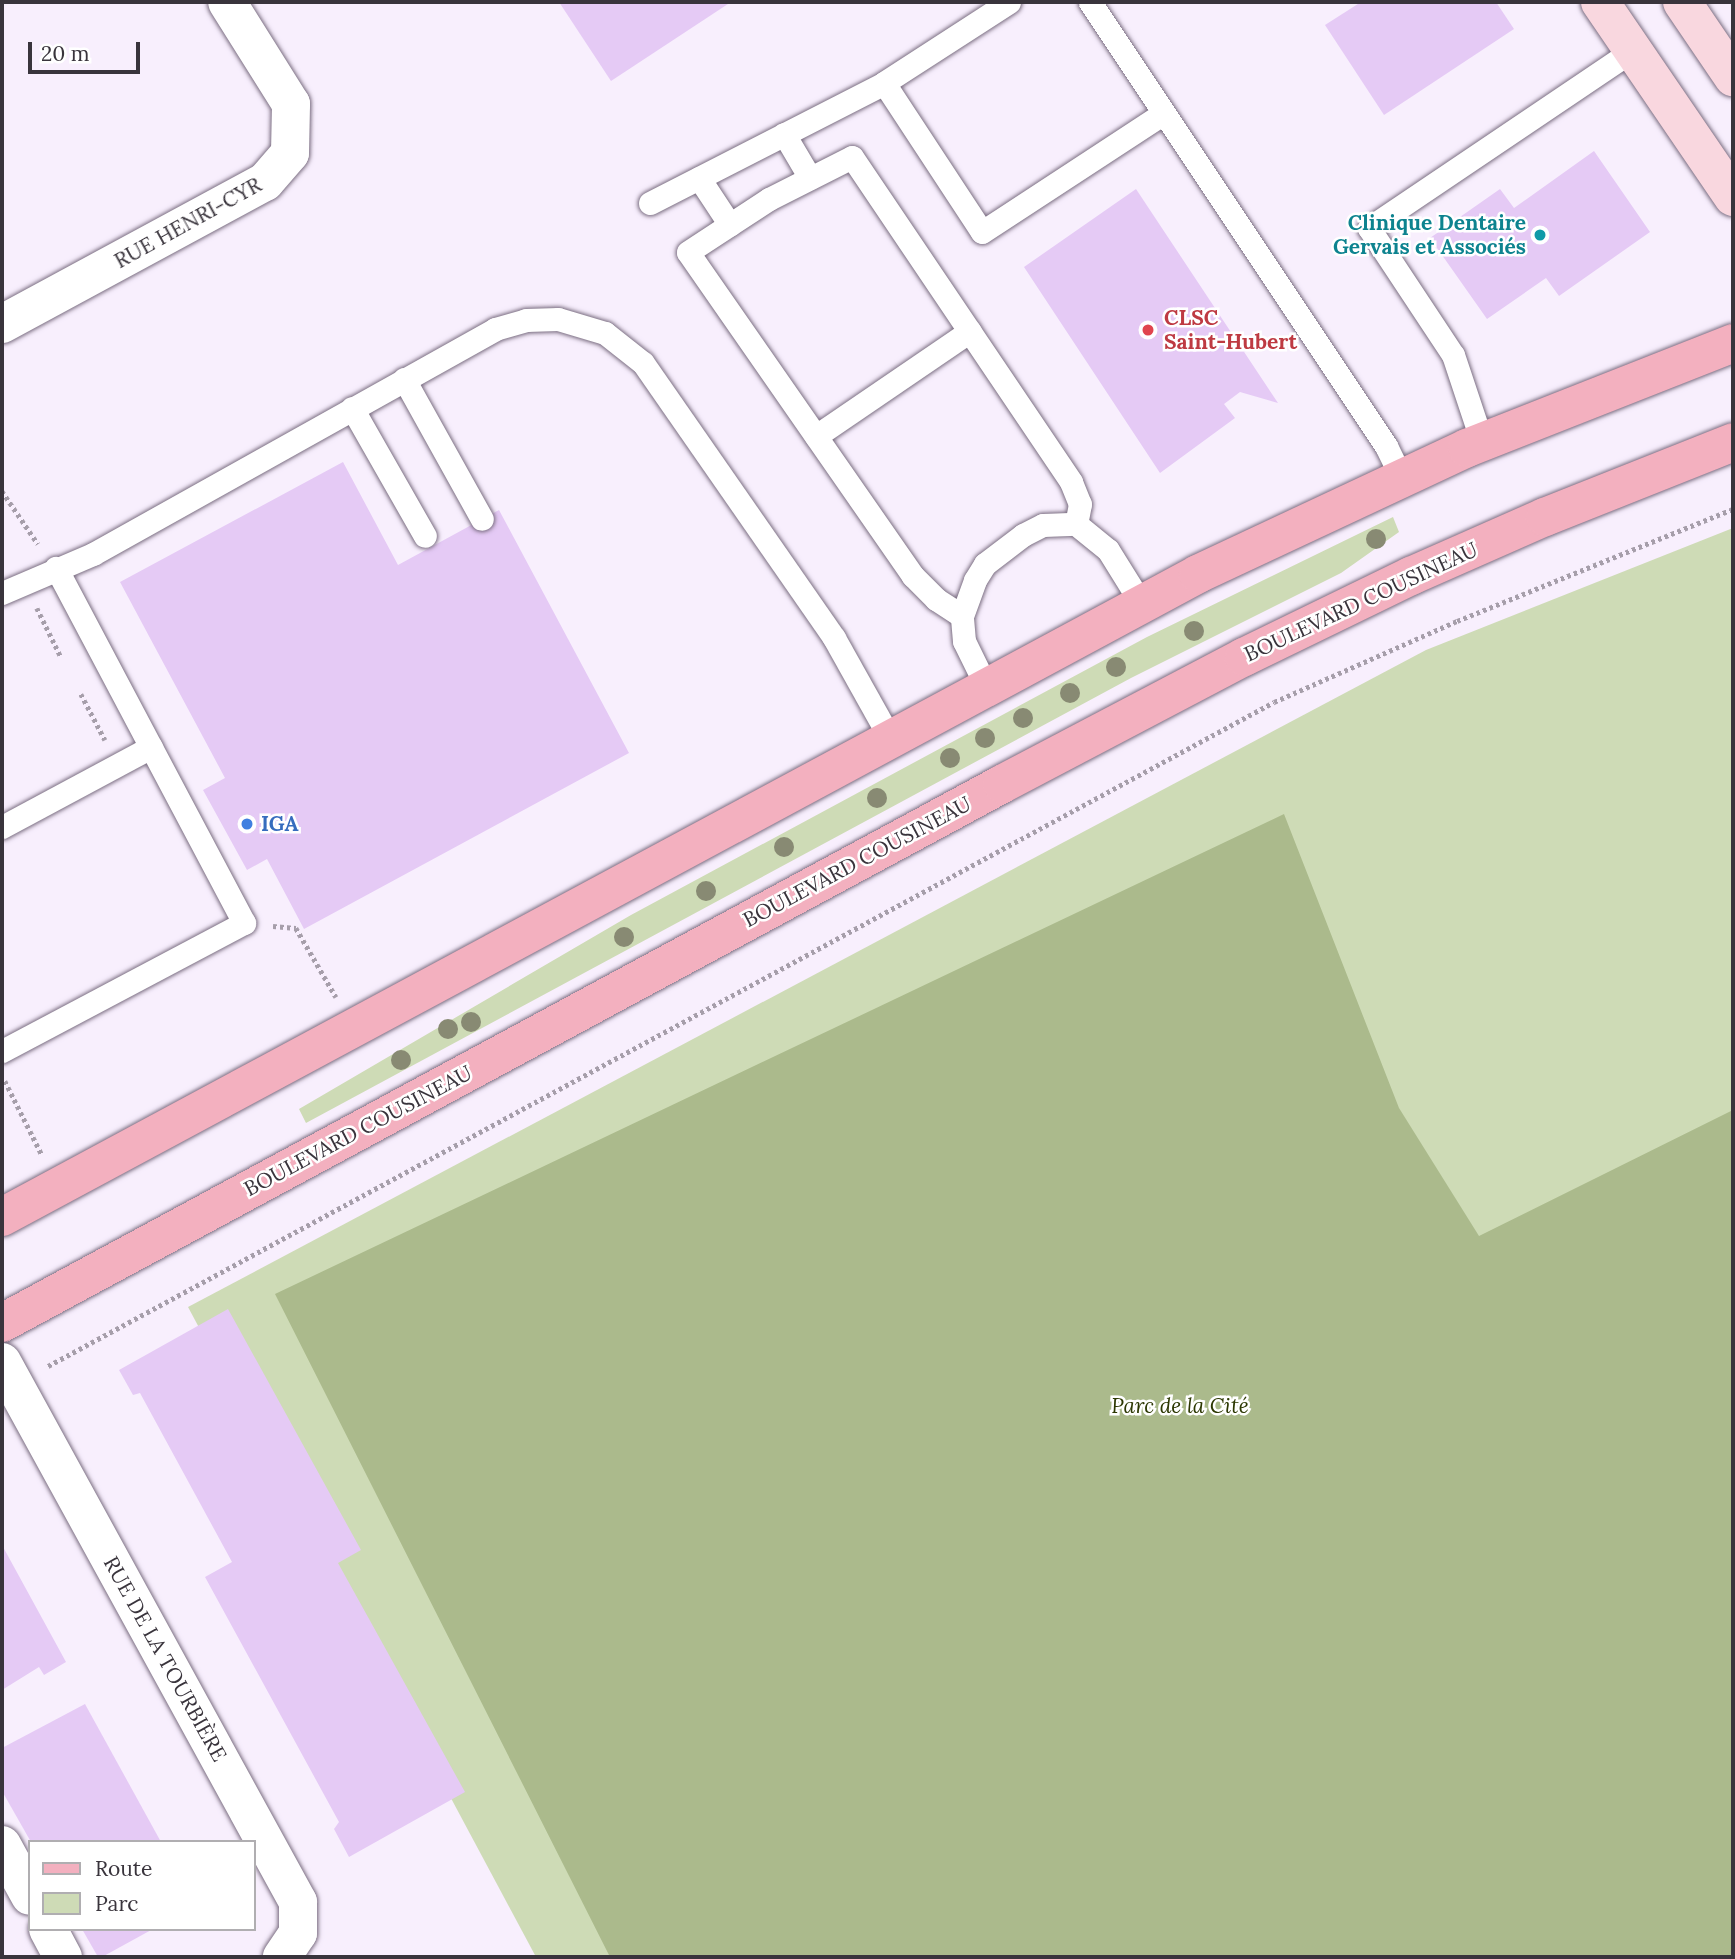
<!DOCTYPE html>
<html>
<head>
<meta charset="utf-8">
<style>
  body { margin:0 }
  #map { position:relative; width:1735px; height:1959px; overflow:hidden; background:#f8effd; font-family:Lora,serif }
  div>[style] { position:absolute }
  .green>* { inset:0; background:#cedbb6 }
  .forest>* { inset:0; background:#abba8c }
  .building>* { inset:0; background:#e5caf5 }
  .path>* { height:4.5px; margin-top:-2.25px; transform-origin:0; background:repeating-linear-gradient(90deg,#a69eaa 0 3.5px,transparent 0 7px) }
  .roads { filter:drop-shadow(0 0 2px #7b6e82) drop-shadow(0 0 2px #7b6e82) }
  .lane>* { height:23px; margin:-11.5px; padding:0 11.5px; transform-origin:11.5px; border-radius:11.5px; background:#fff }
  .street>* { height:38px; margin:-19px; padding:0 19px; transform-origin:19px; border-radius:19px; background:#fff }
  .secondary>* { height:38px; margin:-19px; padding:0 19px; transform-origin:19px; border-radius:19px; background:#f9d7df }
  .primary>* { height:38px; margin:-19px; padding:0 19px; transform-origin:19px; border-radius:19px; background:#f3b0bf }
  .trees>* { width:20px; height:20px; margin:-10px; border-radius:50%; background:#888a73 }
  .dots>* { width:19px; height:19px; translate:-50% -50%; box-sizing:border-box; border:4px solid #fff; border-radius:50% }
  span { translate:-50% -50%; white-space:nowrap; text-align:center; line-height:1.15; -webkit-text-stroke:5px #fff; paint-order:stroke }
  .street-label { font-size:21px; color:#39343c }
  .culture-label { font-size:21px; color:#0d838f; font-weight:700 }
  .right { translate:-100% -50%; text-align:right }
  .health-label { font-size:21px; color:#be3a42; font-weight:700 }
  .left { translate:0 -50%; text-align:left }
  .shop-label { font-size:21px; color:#366cbe; font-weight:700 }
  .park-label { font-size:21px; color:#2c3802; font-style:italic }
  .frame { position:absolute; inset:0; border:4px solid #39343c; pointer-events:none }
  .legend { position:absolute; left:28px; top:1840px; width:228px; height:91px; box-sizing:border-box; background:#fff; border:2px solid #b0aeb1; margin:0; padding:9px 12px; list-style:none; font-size:21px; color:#39343c }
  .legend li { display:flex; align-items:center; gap:14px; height:35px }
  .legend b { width:35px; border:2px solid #b0aeb1 }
  .scale { position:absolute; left:28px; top:42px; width:112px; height:32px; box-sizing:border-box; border:4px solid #39343c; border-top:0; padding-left:9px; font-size:21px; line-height:24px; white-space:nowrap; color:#39343c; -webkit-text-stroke:5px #fff; paint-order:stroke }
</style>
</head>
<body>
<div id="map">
  <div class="green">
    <div style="clip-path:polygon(1393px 517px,1399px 532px,1341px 573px,1131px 678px,306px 1123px,299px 1109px,631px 915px,1147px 637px)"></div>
    <div style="clip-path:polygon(1733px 528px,1733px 1957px,536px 1957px,188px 1307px,1426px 650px)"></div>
  </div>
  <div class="forest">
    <div style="clip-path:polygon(1284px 814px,1399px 1108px,1479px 1236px,1733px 1110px,1733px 1957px,610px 1957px,275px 1294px)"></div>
  </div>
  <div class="building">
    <div style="clip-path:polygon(559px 2px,731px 2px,611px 81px)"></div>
    <div style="clip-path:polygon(1361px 2px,1496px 2px,1514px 29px,1384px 115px,1325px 25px)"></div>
    <div style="clip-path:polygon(1594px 151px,1650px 232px,1559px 296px,1546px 278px,1487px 319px,1430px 238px,1500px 189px,1514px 208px)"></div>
    <div style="clip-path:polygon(1136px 189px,1278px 403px,1240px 392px,1224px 404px,1235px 418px,1160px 473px,1024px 267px)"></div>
    <div style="clip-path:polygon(343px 462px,398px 565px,499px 510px,629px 753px,304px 929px,267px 859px,247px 870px,203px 790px,225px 778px,120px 582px)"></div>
    <div style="clip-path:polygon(228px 1309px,361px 1550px,338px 1563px,465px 1792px,349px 1857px,334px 1829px,339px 1822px,205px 1577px,232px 1562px,140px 1393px,133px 1395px,119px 1370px)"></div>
    <div style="clip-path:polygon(2px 1545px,66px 1662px,44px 1675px,39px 1667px,2px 1690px)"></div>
    <div style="clip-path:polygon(85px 1704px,161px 1842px,31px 1842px,2px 1791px,2px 1748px)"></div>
    <div style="clip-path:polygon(82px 1929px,153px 1929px,102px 1957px,98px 1957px)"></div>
  </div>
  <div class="path">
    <div style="left:2px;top:491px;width:64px;rotate:55.8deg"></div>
    <div style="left:37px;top:608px;width:55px;rotate:63.9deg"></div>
    <div style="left:81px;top:694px;width:52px;rotate:62.4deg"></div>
    <div style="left:273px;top:926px;width:23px;rotate:5deg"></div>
    <div style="left:296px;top:928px;width:80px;rotate:59.9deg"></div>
    <div style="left:5px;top:1081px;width:83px;rotate:63.4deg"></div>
    <div style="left:48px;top:1366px;width:1394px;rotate:-28.44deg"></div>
    <div style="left:1274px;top:702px;width:200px;rotate:-23.9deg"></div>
    <div style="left:1457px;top:621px;width:298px;rotate:-22.1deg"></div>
  </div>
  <div class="roads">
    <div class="lane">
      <div style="left:1009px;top:2px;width:149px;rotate:147.1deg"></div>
      <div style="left:884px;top:83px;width:178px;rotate:56.7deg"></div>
      <div style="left:982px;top:232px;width:217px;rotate:-33.2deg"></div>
      <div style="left:1090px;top:2px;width:534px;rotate:56.31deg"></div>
      <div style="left:1386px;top:446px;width:34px;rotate:64deg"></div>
      <div style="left:784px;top:134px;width:51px;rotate:59.4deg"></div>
      <div style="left:699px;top:178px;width:56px;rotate:56.6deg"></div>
      <div style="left:650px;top:203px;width:263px;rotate:-27.1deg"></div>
      <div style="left:404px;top:379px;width:160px;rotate:60.9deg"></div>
      <div style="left:352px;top:408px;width:147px;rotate:60.3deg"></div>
      <div style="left:816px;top:436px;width:186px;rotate:-34.3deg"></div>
      <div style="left:1482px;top:442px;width:92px;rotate:-108.4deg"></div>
      <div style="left:1453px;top:355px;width:152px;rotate:-123.5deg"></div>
      <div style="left:1369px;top:228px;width:318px;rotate:-34deg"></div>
      <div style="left:2px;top:593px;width:99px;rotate:-23.2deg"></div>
      <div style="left:93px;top:554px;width:461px;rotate:-29.2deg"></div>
      <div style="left:495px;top:329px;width:32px;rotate:-16deg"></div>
      <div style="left:526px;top:320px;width:32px;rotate:-2deg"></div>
      <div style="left:558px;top:319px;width:49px;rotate:16.6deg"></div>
      <div style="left:605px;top:333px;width:48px;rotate:38.3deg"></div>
      <div style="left:643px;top:363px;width:335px;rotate:55.2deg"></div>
      <div style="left:834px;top:638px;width:115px;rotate:60.8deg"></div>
      <div style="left:962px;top:616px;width:31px;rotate:-147deg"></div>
      <div style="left:936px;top:599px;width:33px;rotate:-135deg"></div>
      <div style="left:913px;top:576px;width:394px;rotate:-124.8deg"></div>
      <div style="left:688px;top:252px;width:97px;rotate:-33.2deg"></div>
      <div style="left:769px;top:199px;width:93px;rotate:-26.8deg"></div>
      <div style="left:852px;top:157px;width:392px;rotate:56deg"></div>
      <div style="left:1071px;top:482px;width:24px;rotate:68deg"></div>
      <div style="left:1080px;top:504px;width:20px;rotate:101deg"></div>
      <div style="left:986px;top:686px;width:50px;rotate:-116.1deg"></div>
      <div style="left:964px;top:641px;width:25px;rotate:-95deg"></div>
      <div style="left:962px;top:616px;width:38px;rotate:-70deg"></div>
      <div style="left:975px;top:580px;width:19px;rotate:-58deg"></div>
      <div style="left:985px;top:564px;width:48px;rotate:-37.3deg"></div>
      <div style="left:1023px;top:535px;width:22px;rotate:-27deg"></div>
      <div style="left:1043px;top:525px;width:33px;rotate:-2deg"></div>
      <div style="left:1076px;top:524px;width:41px;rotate:39.1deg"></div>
      <div style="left:1108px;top:550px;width:62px;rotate:58.1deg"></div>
      <div style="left:2px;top:827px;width:169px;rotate:-28.2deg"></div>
      <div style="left:2px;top:1051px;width:274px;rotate:-27.9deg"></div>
      <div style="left:244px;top:923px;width:402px;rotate:-117.9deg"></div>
    </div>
    <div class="street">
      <div style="left:2px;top:324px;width:299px;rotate:-28.4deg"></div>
      <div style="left:265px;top:182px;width:38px;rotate:-49deg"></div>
      <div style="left:290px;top:153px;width:49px;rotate:-88.8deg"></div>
      <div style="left:291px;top:104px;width:120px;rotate:-122.1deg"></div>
      <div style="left:2px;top:1362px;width:616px;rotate:61.27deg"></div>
      <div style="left:298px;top:1902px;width:31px;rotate:90deg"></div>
      <div style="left:298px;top:1933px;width:29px;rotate:124deg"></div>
      <div style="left:2px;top:1845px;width:58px;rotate:61.2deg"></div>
      <div style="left:48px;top:1929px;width:32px;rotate:62deg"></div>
    </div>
    <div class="secondary">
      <div style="left:1600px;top:2px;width:236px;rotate:55.7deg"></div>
      <div style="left:1682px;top:2px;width:91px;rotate:55.8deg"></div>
    </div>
    <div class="primary">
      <div style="left:2px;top:1217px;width:1358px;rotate:-28.26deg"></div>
      <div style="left:1198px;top:574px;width:297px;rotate:-25.1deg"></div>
      <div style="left:1467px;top:448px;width:286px;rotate:-21.5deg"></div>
      <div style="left:2px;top:1323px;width:1136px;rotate:-28.32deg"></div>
      <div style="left:1002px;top:784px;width:273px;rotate:-27.7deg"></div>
      <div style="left:1244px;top:657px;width:186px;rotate:-25.9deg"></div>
      <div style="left:1411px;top:576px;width:146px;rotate:-23.8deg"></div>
      <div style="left:1545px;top:517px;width:202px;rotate:-21.7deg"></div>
    </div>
  </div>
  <div class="trees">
    <div style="left:1376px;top:539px"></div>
    <div style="left:1194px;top:631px"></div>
    <div style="left:1116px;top:667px"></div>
    <div style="left:1070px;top:693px"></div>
    <div style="left:1023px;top:718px"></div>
    <div style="left:985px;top:738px"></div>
    <div style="left:950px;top:758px"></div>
    <div style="left:877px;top:798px"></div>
    <div style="left:784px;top:847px"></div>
    <div style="left:706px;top:891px"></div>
    <div style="left:624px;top:937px"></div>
    <div style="left:471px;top:1022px"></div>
    <div style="left:448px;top:1029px"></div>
    <div style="left:401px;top:1060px"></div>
  </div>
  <div class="dots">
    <div style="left:1540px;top:235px;background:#0f9aa8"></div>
    <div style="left:1148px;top:330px;background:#e0444e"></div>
    <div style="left:247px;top:824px;background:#3f7fe0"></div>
  </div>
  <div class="street-label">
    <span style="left:188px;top:223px;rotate:-29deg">RUE HENRI-CYR</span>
    <span style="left:1361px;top:602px;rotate:-25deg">BOULEVARD COUSINEAU</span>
    <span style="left:857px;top:862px;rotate:-28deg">BOULEVARD COUSINEAU</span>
    <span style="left:358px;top:1131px;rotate:-28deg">BOULEVARD COUSINEAU</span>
    <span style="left:165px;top:1659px;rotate:61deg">RUE DE LA TOURBIÈRE</span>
  </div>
  <div class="culture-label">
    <span class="right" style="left:1526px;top:235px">Clinique Dentaire<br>Gervais et Associés</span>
  </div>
  <div class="health-label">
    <span class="left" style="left:1164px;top:330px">CLSC<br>Saint-Hubert</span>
  </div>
  <div class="shop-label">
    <span class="left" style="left:261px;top:824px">IGA</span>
  </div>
  <div class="park-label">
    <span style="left:1180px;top:1406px">Parc de la Cité</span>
  </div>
  <div class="frame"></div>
  <ul class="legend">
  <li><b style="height:9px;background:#f3b0bf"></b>Route</li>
  <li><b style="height:19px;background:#cedbb6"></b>Parc</li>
  </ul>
  <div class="scale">20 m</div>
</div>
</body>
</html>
